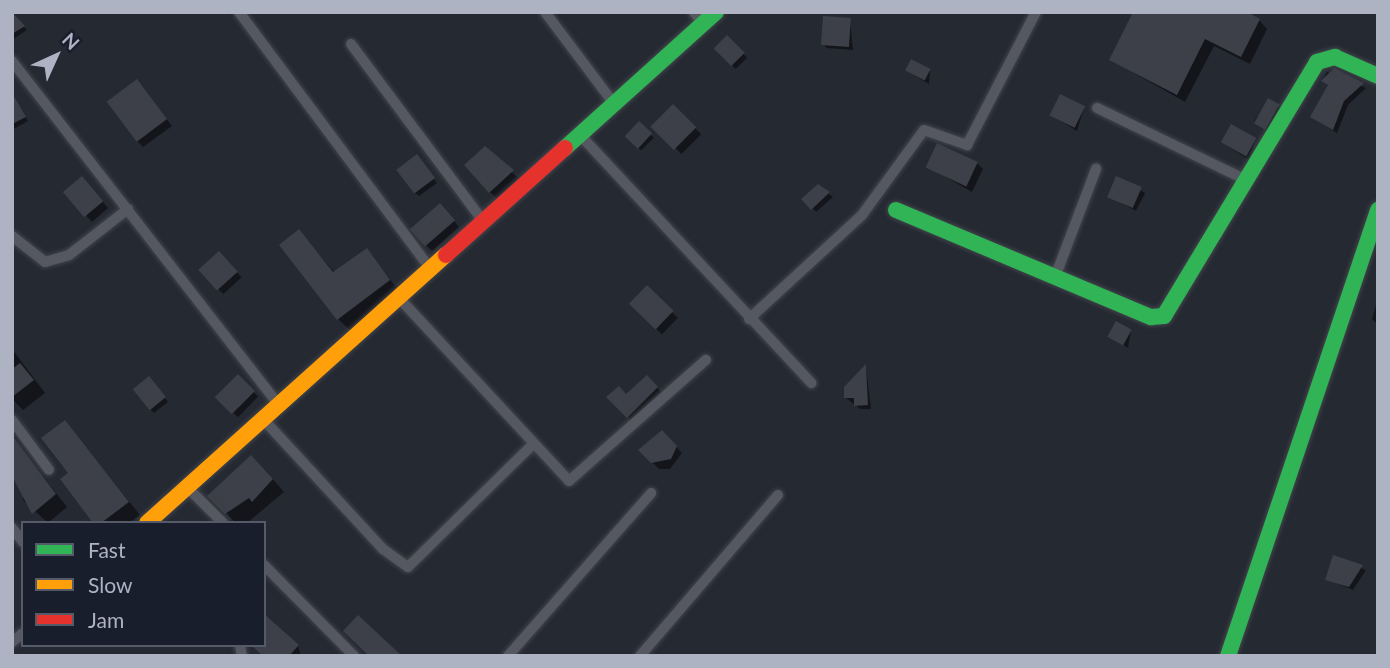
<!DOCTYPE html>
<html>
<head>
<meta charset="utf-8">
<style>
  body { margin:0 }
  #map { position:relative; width:1390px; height:668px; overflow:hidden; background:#252932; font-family:Lato,sans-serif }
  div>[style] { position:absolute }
  .shadow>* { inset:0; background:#0007; transform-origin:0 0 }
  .building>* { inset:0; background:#3d4048; transform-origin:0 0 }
  .roads { filter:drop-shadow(0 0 2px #41444b) drop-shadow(0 0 2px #41444b) }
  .street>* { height:10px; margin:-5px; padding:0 5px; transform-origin:5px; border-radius:5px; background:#565861 }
  .fast>* { height:16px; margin:-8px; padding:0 8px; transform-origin:8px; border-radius:8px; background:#30b455 }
  .slow>* { height:16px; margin:-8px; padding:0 8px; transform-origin:8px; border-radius:8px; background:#ff9f0a }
  .jam>* { height:16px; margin:-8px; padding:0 8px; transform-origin:8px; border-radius:8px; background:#e5322d }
  span { translate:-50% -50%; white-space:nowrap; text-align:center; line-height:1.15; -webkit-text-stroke:5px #191e2c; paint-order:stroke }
  .frame { position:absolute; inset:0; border:14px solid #aeb3c4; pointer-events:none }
  .legend { position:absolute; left:21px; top:521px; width:245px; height:126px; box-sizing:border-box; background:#191e2c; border:2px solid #555a69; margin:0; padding:9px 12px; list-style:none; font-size:21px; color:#aeb3c4 }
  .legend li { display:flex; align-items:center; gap:14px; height:35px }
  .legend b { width:35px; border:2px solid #555a69 }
  .north { position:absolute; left:21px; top:21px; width:70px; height:70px; -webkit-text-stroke:5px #191e2c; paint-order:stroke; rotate:45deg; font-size:19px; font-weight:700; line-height:28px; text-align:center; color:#aeb3c4 }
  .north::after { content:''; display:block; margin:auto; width:24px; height:32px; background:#aeb3c4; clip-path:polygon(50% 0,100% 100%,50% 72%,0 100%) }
</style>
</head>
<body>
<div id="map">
  <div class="shadow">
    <div style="clip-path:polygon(12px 13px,27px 30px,12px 40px)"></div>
    <div style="clip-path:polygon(850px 20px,853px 50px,827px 48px,824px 45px)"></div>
    <div style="clip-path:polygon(1259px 20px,1267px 29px,1250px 64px,1214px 46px,1185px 102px,1111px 60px)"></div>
    <div style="left:727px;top:37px;width:29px;height:16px;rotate:46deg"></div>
    <div style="clip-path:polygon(930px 70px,929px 84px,907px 71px)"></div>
    <div style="clip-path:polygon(1327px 72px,1366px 88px,1348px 105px,1337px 133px,1312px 117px,1329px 86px,1323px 81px)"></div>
    <div style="clip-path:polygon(143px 87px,172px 126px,143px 147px,137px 141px)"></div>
    <div style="left:1269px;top:100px;width:16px;height:26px;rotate:35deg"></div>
    <div style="clip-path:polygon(16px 102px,28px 121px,12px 130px,12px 104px)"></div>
    <div style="left:673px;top:106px;width:40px;height:28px;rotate:45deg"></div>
    <div style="clip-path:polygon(1084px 108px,1077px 131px,1051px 115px)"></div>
    <div style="left:639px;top:123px;width:21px;height:18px;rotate:45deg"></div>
    <div style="clip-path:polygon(1255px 139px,1249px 160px,1223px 143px)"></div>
    <div style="clip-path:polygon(485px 148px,525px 184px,503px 204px,490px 192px)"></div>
    <div style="clip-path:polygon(420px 160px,437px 183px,419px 196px,415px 193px)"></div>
    <div style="clip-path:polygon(977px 163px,983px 169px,972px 192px,927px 166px)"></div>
    <div style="left:1117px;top:178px;width:32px;height:20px;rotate:28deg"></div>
    <div style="clip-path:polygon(88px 184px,108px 208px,92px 222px,65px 192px)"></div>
    <div style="clip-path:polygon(818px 186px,833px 197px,816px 212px,804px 199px)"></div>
    <div style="clip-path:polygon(446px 211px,459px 227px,432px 251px,426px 245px)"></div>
    <div style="clip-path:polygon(299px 231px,335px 273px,366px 251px,401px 293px,351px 331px,338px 319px)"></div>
    <div style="left:219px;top:253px;width:33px;height:25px;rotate:47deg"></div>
    <div style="left:647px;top:288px;width:43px;height:23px;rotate:44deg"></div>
    <div style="clip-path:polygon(1376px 305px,1378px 306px,1378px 325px,1372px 319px)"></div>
    <div style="clip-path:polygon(1131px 331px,1128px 348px,1111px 337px)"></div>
    <div style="clip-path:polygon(12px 349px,45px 393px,23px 410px,12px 399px)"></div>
    <div style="clip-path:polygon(866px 366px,871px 409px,860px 409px,846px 398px)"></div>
    <div style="left:238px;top:377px;width:28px;height:29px;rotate:44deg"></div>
    <div style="clip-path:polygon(647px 377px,663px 394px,634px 423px,609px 397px,626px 396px)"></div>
    <div style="clip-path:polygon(153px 382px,168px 402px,154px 413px,150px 409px)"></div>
    <div style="clip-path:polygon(65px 422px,140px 515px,129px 523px,95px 523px,70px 473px)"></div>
    <div style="clip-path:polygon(662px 432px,682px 453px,670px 469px,659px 469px,640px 450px)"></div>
    <div style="clip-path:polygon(12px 437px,67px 507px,48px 523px,23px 500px,26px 491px)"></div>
    <div style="clip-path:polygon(264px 469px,284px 492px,247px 523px,236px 523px,209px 496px)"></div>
    <div style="clip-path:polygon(1334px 557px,1366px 570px,1353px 590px,1327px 579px)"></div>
    <div style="clip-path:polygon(298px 646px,301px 656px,265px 656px)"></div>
  </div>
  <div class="building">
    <div style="clip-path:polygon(12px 12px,25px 26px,12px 34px)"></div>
    <div style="clip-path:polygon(1133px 12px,1247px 12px,1260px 19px,1241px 57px,1205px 39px,1177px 95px,1109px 60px)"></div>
    <div style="left:823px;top:16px;width:28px;height:29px;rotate:4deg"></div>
    <div style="left:727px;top:35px;width:25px;height:19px;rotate:45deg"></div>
    <div style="left:911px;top:59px;width:22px;height:13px;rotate:27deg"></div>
    <div style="clip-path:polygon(1334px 68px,1364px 83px,1344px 101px,1333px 130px,1310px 117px,1328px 85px,1321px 81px)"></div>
    <div style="left:137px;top:79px;width:50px;height:38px;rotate:53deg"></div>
    <div style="clip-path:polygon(12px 93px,26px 117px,12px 124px)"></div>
    <div style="left:1060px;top:94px;width:28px;height:24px;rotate:26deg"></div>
    <div style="left:1268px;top:98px;width:13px;height:29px;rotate:29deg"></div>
    <div style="left:673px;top:104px;width:33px;height:32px;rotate:45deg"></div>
    <div style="left:639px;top:121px;width:18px;height:21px;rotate:43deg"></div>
    <div style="left:1231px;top:124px;width:29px;height:21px;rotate:29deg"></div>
    <div style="left:937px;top:143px;width:45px;height:27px;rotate:25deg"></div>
    <div style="clip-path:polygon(485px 146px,514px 170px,489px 193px,464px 165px)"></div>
    <div style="left:417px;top:154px;width:30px;height:26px;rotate:53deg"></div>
    <div style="left:82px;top:176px;width:33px;height:25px;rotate:50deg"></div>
    <div style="left:1116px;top:176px;width:28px;height:23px;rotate:23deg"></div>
    <div style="clip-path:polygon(818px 184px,830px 192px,811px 210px,801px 199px)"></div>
    <div style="left:440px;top:203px;width:23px;height:40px;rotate:49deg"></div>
    <div style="clip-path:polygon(299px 229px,333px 272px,367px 248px,390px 280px,337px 320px,279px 245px)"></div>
    <div style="left:219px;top:251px;width:28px;height:28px;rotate:48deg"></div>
    <div style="left:647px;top:285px;width:37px;height:26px;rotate:44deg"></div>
    <div style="left:1116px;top:321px;width:18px;height:18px;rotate:29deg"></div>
    <div style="clip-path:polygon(20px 363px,34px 380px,12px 397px,12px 369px)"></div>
    <div style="clip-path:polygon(866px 364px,868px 405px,854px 406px,854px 398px,844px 398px,844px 387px)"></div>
    <div style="left:238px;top:374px;width:24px;height:33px;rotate:45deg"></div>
    <div style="clip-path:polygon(647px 375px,658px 387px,627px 418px,606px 397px,619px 386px,626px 394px)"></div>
    <div style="left:149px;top:376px;width:27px;height:21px;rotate:51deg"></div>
    <div style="clip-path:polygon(65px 420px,129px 502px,101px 523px,93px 523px,60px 479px,68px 473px,41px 438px)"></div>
    <div style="clip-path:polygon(662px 430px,677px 446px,671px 459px,651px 463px,638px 450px)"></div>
    <div style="clip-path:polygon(12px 435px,56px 494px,32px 514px,12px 476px)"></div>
    <div style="clip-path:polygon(251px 455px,273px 479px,252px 502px,249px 498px,225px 514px,207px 496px)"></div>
    <div style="clip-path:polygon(1333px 555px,1363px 565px,1349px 587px,1325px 580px)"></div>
    <div style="clip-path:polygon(264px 614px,299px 645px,289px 656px,263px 656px,251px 645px,264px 645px)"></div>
    <div style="clip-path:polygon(358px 615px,402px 656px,369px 656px,343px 631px)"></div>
  </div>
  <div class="roads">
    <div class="street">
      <div style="left:239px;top:12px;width:323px;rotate:53.3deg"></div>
      <div style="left:545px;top:12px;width:116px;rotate:53deg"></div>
      <div style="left:694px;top:12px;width:15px;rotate:53deg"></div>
      <div style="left:351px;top:44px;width:224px;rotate:53.3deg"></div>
      <div style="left:12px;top:61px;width:435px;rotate:52.2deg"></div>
      <div style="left:1097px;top:108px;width:163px;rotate:25.8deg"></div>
      <div style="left:581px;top:136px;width:338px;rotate:47deg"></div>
      <div style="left:12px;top:236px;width:42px;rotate:38.2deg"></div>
      <div style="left:45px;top:262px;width:25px;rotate:-16deg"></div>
      <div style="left:69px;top:255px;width:75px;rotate:-37.9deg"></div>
      <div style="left:1055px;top:277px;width:116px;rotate:-69.2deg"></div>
      <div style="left:400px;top:299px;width:248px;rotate:47.1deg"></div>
      <div style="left:569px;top:481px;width:183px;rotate:-41.5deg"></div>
      <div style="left:749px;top:319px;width:154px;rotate:-42.6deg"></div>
      <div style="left:862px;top:215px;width:105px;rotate:-53.9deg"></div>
      <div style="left:924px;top:130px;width:46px;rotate:19.2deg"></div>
      <div style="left:967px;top:145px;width:150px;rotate:-62.6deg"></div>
      <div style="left:263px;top:419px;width:177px;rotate:47.3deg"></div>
      <div style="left:383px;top:549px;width:31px;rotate:36deg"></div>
      <div style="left:408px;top:567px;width:173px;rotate:-44.5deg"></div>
      <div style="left:12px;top:420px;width:62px;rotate:53.5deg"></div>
      <div style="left:187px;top:487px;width:51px;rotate:45deg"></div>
      <div style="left:12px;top:528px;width:18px;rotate:52deg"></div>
      <div style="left:264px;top:565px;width:128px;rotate:45.3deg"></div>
      <div style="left:12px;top:642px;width:14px;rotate:-39deg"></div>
      <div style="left:240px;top:645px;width:11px;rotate:80deg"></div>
      <div style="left:508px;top:656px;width:217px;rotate:-48.7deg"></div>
      <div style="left:640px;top:656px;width:212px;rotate:-49.4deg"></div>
    </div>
    <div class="fast">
      <div style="left:565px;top:148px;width:203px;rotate:-42deg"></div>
      <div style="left:896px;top:210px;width:277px;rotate:22.8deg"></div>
      <div style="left:1151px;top:317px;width:13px;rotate:-4deg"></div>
      <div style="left:1164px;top:316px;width:297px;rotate:-58.9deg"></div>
      <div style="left:1317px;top:62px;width:19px;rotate:-16deg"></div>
      <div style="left:1335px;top:57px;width:47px;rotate:23.8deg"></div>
      <div style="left:1228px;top:656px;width:471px;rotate:-71.4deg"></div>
    </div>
    <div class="slow">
      <div style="left:147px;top:523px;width:402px;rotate:-41.9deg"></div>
    </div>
    <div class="jam">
      <div style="left:446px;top:255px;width:160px;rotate:-42deg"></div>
    </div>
  </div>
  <div class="frame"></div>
  <ul class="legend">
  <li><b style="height:9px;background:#30b455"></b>Fast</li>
  <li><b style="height:9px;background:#ff9f0a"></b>Slow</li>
  <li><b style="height:9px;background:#e5322d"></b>Jam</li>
  </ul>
  <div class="north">N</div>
</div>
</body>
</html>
